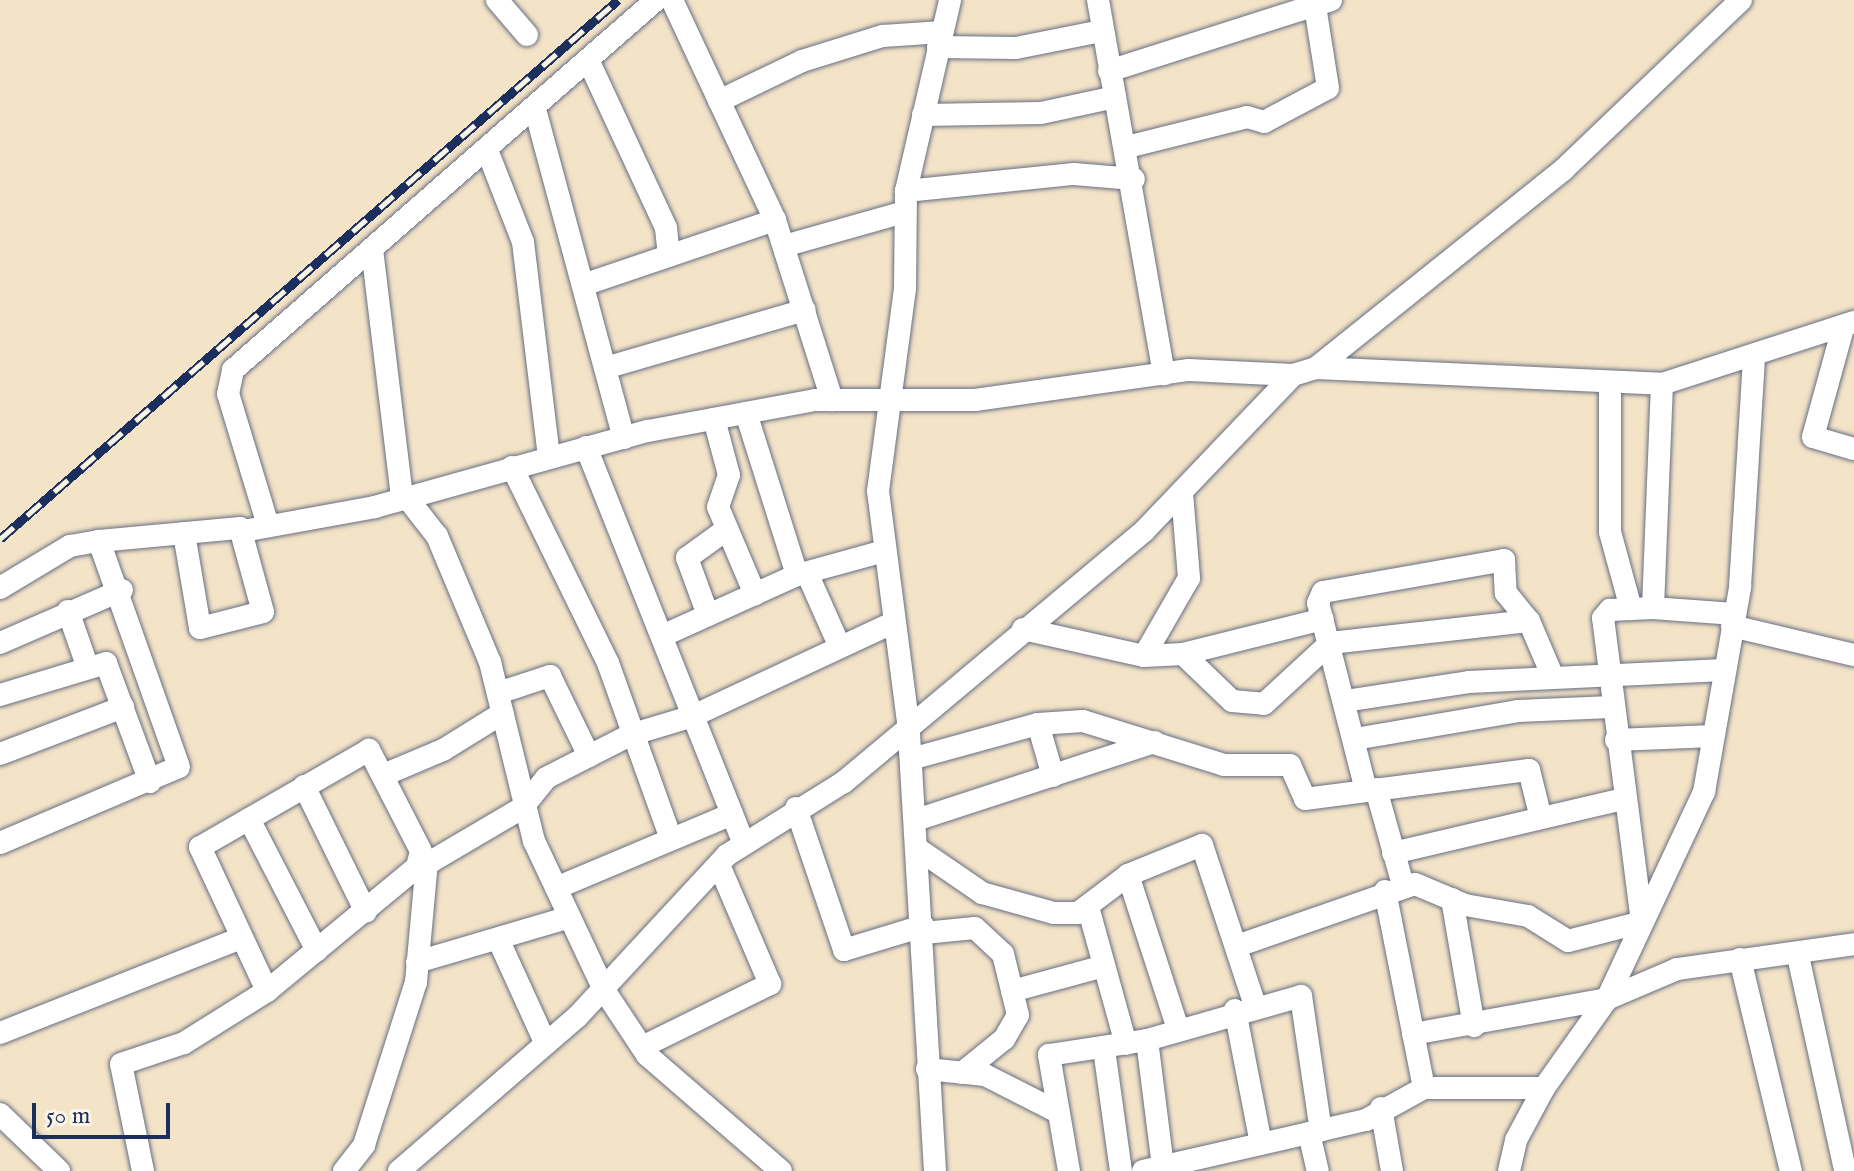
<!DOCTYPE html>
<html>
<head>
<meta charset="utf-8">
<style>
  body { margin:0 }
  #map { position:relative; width:1854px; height:1171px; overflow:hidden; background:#f3e3c7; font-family:"IM FELL English",serif }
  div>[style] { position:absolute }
  .roads { filter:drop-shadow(0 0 2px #676e83) drop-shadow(0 0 2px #676e83) }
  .minor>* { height:22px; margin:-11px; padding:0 11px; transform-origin:11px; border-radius:11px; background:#fff }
  .rail>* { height:9px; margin-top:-4.5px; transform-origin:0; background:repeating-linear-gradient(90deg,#fcf5e5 0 18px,#1b2f5e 0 36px); box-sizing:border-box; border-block:2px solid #1b2f5e }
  span { translate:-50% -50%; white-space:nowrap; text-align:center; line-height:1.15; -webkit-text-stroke:6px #fcf5e5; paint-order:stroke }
  .scale { position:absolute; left:32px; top:1103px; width:138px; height:36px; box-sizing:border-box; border:4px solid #1b2f5e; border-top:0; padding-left:10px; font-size:24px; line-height:28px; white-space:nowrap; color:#1b2f5e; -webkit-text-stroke:6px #fcf5e5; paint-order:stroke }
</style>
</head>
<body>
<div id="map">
  <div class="roads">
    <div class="minor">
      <div style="left:497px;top:0;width:46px;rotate:49.4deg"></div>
      <div style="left:672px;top:0;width:243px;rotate:64.9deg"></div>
      <div style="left:775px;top:220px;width:189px;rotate:72.4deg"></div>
      <div style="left:1098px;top:0;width:380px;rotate:80deg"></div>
      <div style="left:938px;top:47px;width:78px;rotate:0.7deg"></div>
      <div style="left:1016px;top:48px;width:87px;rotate:-11.3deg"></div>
      <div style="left:589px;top:62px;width:183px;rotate:65.1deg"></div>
      <div style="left:666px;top:228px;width:28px;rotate:84deg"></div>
      <div style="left:1109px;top:71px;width:233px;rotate:-17.7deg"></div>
      <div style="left:719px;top:101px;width:92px;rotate:-25.7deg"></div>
      <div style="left:802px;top:61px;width:85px;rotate:-17.2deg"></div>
      <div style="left:883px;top:36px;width:59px;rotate:-3.9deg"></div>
      <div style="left:535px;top:109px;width:341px;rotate:74.9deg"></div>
      <div style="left:923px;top:115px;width:118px;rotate:-1deg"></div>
      <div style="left:1041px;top:113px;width:76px;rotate:-12.2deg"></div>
      <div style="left:1127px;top:147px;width:124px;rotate:-14deg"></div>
      <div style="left:1247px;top:117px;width:18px;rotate:16deg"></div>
      <div style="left:1264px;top:122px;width:72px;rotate:-28deg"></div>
      <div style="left:1328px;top:88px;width:83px;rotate:-99deg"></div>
      <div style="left:487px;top:150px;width:99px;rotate:68.6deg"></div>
      <div style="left:523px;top:242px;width:217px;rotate:83.1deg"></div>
      <div style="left:906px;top:191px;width:169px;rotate:-5.8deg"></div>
      <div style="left:1074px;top:174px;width:60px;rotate:4.8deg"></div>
      <div style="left:784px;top:246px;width:125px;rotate:-15.8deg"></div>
      <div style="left:372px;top:249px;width:243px;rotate:83.1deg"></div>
      <div style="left:401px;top:490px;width:58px;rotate:52deg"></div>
      <div style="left:437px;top:536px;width:137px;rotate:67.2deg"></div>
      <div style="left:490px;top:662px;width:184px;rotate:76.2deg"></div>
      <div style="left:534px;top:841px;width:165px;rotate:64.8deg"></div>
      <div style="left:604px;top:990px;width:78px;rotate:56.5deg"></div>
      <div style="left:647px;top:1055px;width:177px;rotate:40.9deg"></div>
      <div style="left:583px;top:285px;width:203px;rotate:-18.7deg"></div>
      <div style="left:1843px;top:328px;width:113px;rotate:105.4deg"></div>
      <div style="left:1813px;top:437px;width:43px;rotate:16.3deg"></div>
      <div style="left:605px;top:368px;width:208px;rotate:-16.2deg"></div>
      <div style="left:1316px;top:368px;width:317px;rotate:-38.7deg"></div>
      <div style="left:1563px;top:170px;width:246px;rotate:-43.7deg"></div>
      <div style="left:1610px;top:383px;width:149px;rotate:90deg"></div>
      <div style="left:1610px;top:532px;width:80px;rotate:74.7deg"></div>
      <div style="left:746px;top:413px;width:170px;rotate:72.5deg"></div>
      <div style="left:714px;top:419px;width:58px;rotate:75deg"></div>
      <div style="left:729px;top:475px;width:34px;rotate:109deg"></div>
      <div style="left:718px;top:507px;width:95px;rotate:67deg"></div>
      <div style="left:586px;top:447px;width:425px;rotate:68.3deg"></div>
      <div style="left:512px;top:467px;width:218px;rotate:63.9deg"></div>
      <div style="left:608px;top:663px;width:187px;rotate:70.3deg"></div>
      <div style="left:267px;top:522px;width:134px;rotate:-106.9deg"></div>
      <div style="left:228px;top:394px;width:25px;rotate:-78deg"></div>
      <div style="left:233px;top:370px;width:562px;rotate:-41.18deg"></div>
      <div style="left:243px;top:531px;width:134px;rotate:-10.3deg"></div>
      <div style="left:375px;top:507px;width:283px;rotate:-15.6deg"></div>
      <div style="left:648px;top:431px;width:170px;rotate:-10.5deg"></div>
      <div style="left:815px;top:400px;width:160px"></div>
      <div style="left:975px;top:400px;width:216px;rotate:-8deg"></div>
      <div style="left:1189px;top:370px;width:104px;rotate:2.8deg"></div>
      <div style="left:807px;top:573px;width:79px;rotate:66deg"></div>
      <div style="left:0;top:588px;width:82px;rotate:-31deg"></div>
      <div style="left:70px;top:546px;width:29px;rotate:-10deg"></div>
      <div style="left:99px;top:541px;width:142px;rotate:-5.3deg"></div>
      <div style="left:240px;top:528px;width:87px;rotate:74.7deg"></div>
      <div style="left:263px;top:612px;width:65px;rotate:165.7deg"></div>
      <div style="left:200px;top:628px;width:96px;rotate:-99.6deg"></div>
      <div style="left:1653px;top:608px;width:224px;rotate:-87.7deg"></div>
      <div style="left:68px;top:611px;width:60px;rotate:70.7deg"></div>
      <div style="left:708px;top:615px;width:61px;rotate:-110.2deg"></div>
      <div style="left:687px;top:558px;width:49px;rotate:-35.9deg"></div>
      <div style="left:1732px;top:626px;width:125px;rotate:13.4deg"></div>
      <div style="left:1023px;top:629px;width:124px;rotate:12.6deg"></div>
      <div style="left:1144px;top:656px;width:39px;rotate:-3deg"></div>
      <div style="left:1183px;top:654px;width:144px;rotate:-14deg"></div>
      <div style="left:662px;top:636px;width:148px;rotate:-24.3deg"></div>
      <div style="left:797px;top:575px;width:90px;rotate:-15.4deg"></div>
      <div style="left:0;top:643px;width:133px;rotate:-23.5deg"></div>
      <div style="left:1183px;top:654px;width:68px;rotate:43.8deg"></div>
      <div style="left:1232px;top:701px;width:32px;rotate:5deg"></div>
      <div style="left:1264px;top:704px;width:90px;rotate:-42.7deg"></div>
      <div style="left:1330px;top:643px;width:200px;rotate:-6.3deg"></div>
      <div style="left:1144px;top:656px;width:90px;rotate:-60deg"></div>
      <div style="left:1189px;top:578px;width:85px;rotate:-94.7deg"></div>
      <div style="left:498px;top:693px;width:55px;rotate:-18.1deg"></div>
      <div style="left:550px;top:676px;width:89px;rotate:64deg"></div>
      <div style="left:0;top:695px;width:111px;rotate:-16.8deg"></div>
      <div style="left:106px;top:663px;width:127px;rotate:69.7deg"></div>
      <div style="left:1345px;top:701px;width:125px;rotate:-8.7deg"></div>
      <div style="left:1469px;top:682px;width:255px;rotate:-2.7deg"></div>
      <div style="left:1038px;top:724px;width:54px;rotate:73.9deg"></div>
      <div style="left:1355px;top:739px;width:165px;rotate:-9.7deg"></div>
      <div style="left:1518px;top:711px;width:93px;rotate:-2.5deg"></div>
      <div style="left:1616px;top:740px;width:97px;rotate:-2.4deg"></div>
      <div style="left:0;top:754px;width:132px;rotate:-20.9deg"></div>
      <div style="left:911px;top:759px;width:132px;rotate:-15.4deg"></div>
      <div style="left:1038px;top:724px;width:45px;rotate:-3.8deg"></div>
      <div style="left:1083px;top:721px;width:148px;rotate:17.3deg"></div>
      <div style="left:1224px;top:765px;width:66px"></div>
      <div style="left:1290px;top:765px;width:37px;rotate:66deg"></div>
      <div style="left:1305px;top:799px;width:226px;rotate:-7.4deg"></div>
      <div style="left:1529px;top:770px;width:49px;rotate:76deg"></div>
      <div style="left:386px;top:774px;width:62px;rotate:-22.8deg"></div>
      <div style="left:443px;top:750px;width:70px;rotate:-31.7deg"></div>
      <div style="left:304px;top:786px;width:140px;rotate:63.8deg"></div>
      <div style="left:1376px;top:789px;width:100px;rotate:74.3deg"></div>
      <div style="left:1366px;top:790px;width:193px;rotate:-104.4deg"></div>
      <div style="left:1318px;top:603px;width:12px;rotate:-66deg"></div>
      <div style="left:1323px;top:592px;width:184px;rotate:-10deg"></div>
      <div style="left:1504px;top:560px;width:33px;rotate:87deg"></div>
      <div style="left:1506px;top:593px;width:36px;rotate:51deg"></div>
      <div style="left:1529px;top:621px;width:59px;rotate:66.9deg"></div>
      <div style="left:796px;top:808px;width:150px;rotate:71.3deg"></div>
      <div style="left:844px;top:950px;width:83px;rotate:-16.9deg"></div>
      <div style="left:249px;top:819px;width:148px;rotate:62.7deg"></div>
      <div style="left:916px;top:820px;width:251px;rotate:-18.1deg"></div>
      <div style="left:0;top:843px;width:194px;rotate:-23deg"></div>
      <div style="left:179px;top:767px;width:240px;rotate:-109.5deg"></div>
      <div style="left:918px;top:849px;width:78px;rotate:34.5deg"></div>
      <div style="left:982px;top:893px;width:75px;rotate:15.5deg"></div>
      <div style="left:1054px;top:913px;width:24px"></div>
      <div style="left:1078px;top:913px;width:63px;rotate:-37.2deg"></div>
      <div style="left:1128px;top:875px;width:80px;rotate:-22.1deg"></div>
      <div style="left:1202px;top:845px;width:169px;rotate:71.7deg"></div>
      <div style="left:1393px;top:853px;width:237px;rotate:-13.2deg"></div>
      <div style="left:420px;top:861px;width:12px"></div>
      <div style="left:432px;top:861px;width:104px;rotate:-30.5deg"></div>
      <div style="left:522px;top:808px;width:38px;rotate:-51deg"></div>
      <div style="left:546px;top:778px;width:94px;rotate:-27.1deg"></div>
      <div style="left:630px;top:735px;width:66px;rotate:-16.8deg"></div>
      <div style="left:693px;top:716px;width:220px;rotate:-25deg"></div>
      <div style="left:1128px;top:875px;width:162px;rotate:72deg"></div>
      <div style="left:556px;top:888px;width:191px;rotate:-22.8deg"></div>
      <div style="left:1385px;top:891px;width:201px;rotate:78.8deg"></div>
      <div style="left:1452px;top:899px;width:129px;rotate:80.2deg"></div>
      <div style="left:1088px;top:907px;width:142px;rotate:74.5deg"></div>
      <div style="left:924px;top:933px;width:51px;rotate:-5.6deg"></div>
      <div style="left:975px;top:928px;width:38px;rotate:43deg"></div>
      <div style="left:1003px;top:954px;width:63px;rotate:76.2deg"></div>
      <div style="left:1018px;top:1015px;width:28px;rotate:120deg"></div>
      <div style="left:1004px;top:1039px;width:54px;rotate:141deg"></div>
      <div style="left:499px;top:941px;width:113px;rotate:65.5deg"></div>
      <div style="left:1237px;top:946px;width:188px;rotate:-19.2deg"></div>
      <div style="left:1415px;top:884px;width:54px;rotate:22.8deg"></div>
      <div style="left:1465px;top:905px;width:64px;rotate:9.9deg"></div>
      <div style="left:1528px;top:916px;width:47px;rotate:32deg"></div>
      <div style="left:1568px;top:941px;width:76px;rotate:-14.4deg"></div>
      <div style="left:1642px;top:922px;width:306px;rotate:-97.3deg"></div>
      <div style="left:1603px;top:618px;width:11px;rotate:-49deg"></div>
      <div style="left:1610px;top:610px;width:43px;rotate:-2.7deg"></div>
      <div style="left:1653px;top:608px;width:81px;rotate:4.2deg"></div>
      <div style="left:1798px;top:956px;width:219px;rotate:77.6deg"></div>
      <div style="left:1740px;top:959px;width:218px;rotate:76.5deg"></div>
      <div style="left:417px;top:962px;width:159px;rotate:-16.4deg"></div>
      <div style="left:1012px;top:991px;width:95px;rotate:-15.2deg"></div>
      <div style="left:1235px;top:1010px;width:136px;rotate:79deg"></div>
      <div style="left:0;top:1033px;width:259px;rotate:-21.5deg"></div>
      <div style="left:1413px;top:1034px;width:197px;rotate:-10.2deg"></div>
      <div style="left:1607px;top:999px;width:76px;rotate:-23.2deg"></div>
      <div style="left:1677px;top:969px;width:179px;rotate:-8deg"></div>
      <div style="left:1147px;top:1040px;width:127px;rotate:82.8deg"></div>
      <div style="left:642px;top:1047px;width:143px;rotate:-26.2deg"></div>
      <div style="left:770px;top:984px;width:129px;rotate:-113.2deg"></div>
      <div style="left:1104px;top:1049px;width:123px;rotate:82.1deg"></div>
      <div style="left:927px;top:1069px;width:58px;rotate:5.9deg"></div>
      <div style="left:985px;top:1075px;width:82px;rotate:26.9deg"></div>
      <div style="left:1381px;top:1108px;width:64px;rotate:80.1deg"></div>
      <div style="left:0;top:1114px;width:82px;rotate:44deg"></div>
      <div style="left:1309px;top:1133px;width:39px;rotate:77deg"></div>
      <div style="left:143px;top:1171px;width:109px;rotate:-101.6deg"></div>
      <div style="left:121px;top:1064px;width:66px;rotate:-18.4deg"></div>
      <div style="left:184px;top:1043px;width:98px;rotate:-32.1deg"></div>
      <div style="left:267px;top:991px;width:195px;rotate:-39.6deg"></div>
      <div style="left:417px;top:867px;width:16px;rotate:-76deg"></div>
      <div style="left:421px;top:851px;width:114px;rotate:-117.2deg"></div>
      <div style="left:369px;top:750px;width:195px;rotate:150.1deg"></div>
      <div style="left:200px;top:847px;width:159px;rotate:65deg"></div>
      <div style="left:344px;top:1171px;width:33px;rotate:-52deg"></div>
      <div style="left:364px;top:1145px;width:171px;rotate:-72.3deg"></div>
      <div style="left:416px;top:982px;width:121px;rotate:-84.8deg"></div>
      <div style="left:399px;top:1171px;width:237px;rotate:-40.9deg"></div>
      <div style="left:578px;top:1016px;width:219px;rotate:-47.2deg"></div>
      <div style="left:727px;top:855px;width:138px;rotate:-32deg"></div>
      <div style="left:844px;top:782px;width:391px;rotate:-39.9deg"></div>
      <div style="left:1144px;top:531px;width:216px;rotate:-46.3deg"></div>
      <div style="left:1293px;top:375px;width:24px;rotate:-17deg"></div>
      <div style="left:1316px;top:368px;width:346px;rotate:2.6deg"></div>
      <div style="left:1662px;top:384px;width:202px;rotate:-17.9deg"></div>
      <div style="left:935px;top:1171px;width:450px;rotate:-93.4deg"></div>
      <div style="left:908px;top:722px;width:233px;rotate:-97.4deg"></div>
      <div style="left:878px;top:491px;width:205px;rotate:-82.4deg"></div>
      <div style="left:905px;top:288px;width:97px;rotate:-89.4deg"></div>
      <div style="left:906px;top:191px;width:196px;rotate:-77deg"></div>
      <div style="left:1069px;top:1171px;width:118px;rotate:-99.8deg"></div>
      <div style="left:1049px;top:1055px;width:99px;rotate:-8.7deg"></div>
      <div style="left:1147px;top:1040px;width:160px;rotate:-15.9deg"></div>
      <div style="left:1301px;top:996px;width:136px;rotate:81.6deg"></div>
      <div style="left:1143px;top:1171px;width:229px;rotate:-12.9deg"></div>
      <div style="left:1366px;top:1120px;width:66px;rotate:-28.9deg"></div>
      <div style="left:1424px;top:1088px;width:120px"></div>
      <div style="left:1509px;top:1171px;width:32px;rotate:-77deg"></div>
      <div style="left:1516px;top:1140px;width:59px;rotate:-61.7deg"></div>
      <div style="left:1544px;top:1088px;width:109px;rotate:-54.7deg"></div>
      <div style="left:1607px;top:999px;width:229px;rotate:-64.9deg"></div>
      <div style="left:1704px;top:792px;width:208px;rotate:-80deg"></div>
      <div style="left:1740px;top:587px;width:231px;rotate:-86.5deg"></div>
    </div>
  </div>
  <div class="rail">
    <div style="left:0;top:539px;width:820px;rotate:-41.09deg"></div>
  </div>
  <div class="scale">50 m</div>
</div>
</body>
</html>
